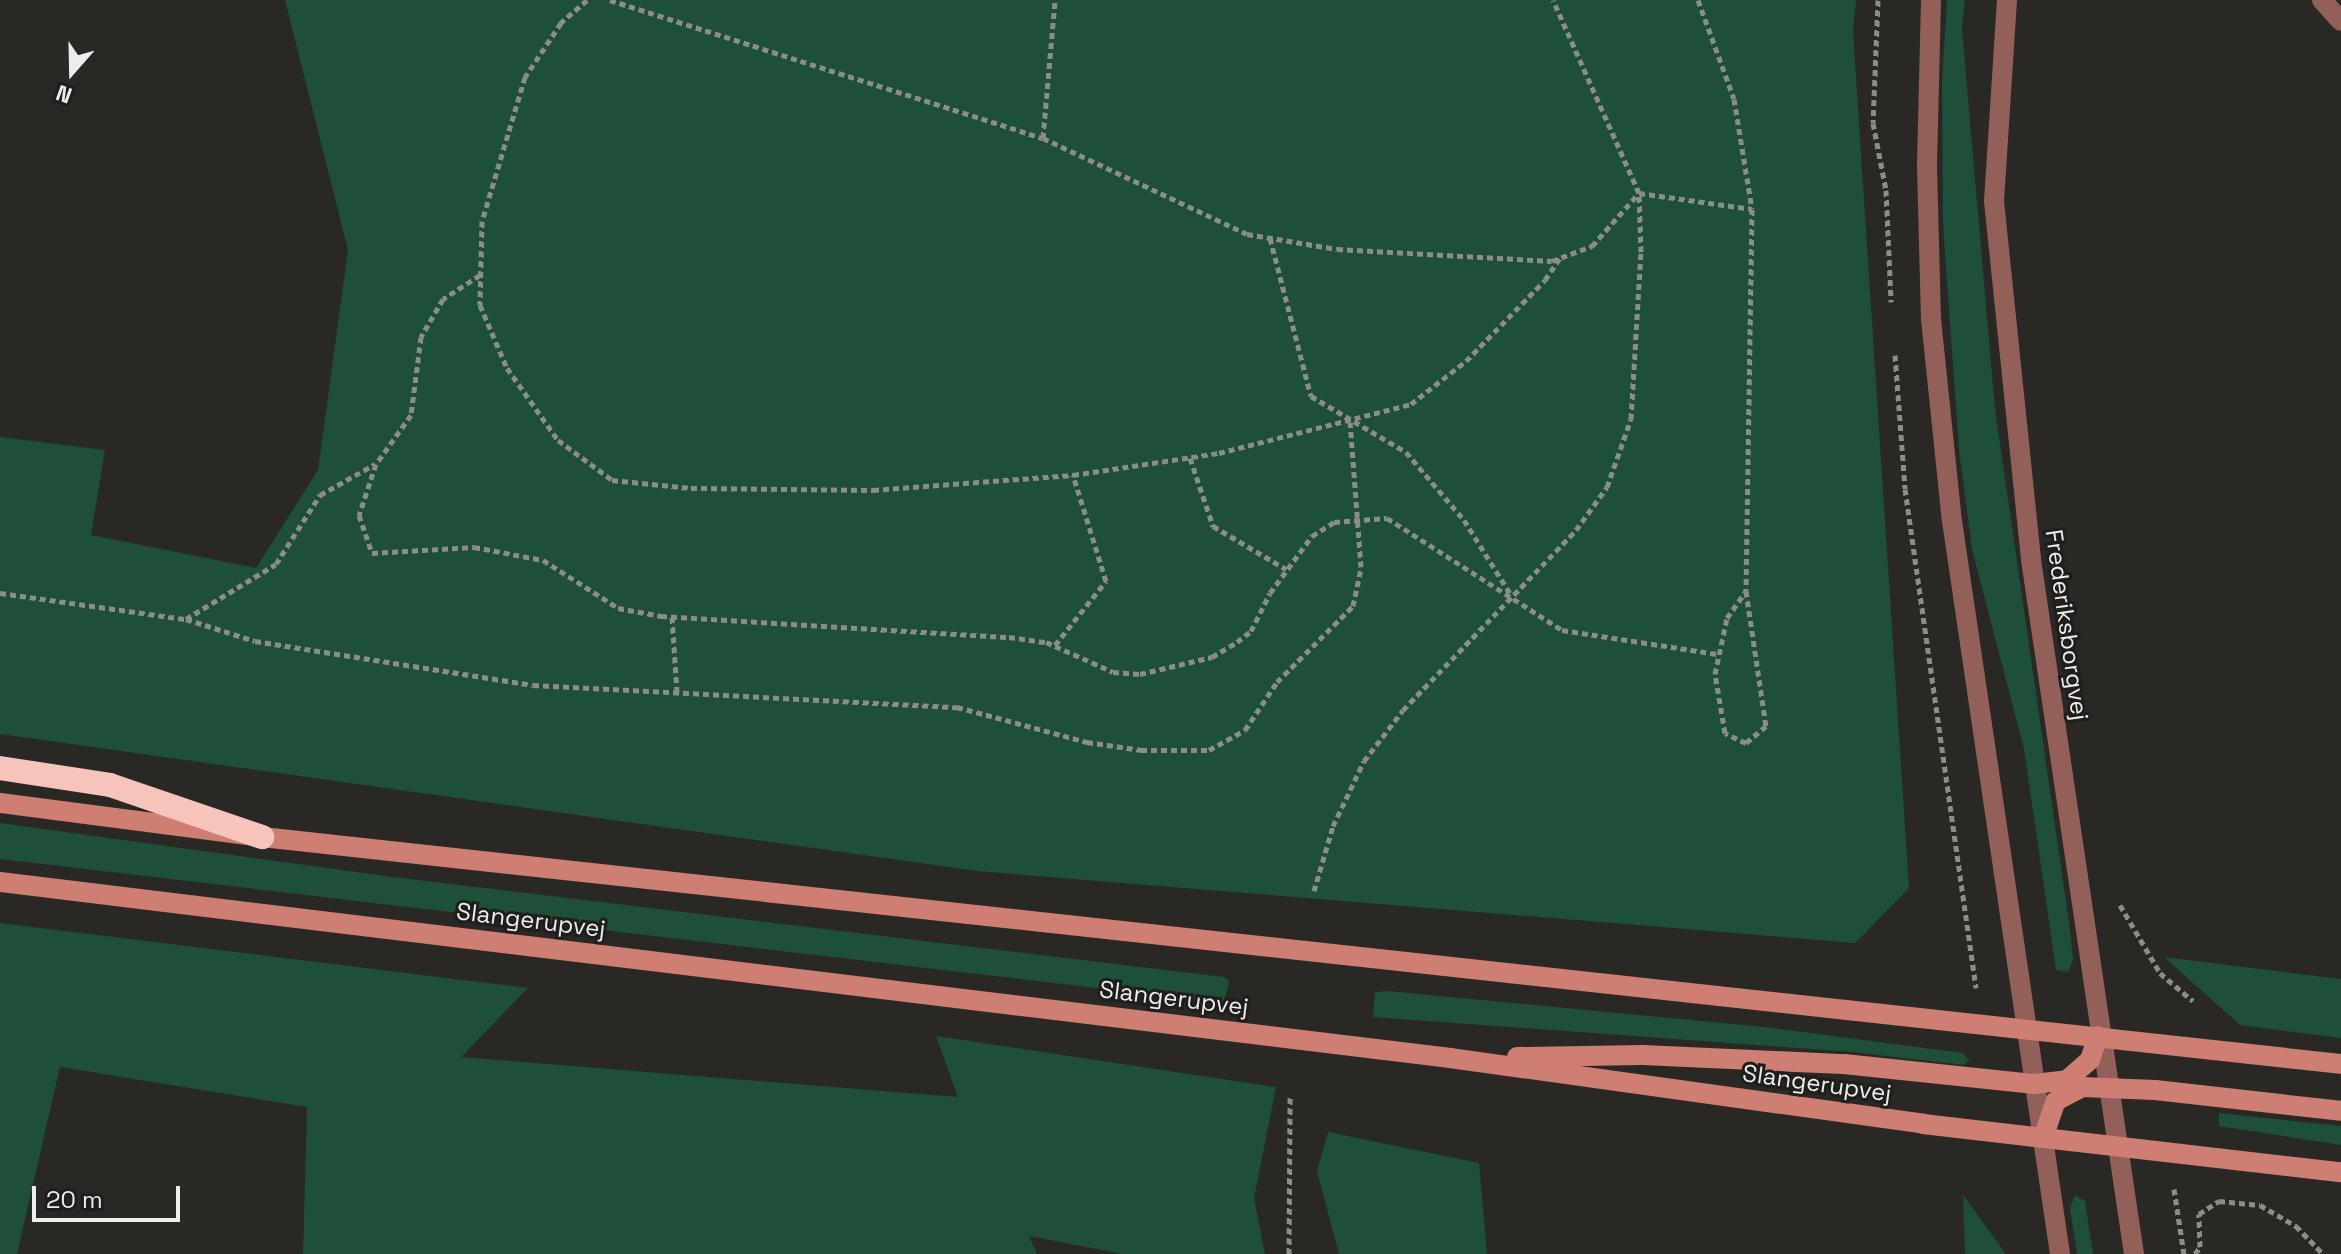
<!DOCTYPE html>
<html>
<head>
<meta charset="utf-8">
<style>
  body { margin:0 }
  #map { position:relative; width:2341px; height:1254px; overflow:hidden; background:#292825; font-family:"Space Grotesk",sans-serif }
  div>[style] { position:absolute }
  .green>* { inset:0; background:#1d4f39 }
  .path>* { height:5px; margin-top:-2.5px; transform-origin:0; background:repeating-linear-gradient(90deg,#8c8c89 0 6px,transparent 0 10px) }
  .service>* { height:20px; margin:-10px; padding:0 10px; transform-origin:10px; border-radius:10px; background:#926058 }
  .tertiary>* { height:20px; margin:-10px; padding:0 10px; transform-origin:10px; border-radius:10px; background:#926058 }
  .secondary>* { height:20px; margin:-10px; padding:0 10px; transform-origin:10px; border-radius:10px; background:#ce7e72 }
  .motorway>* { height:24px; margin:-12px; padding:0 12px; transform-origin:12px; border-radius:12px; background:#f7c4bc }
  span { translate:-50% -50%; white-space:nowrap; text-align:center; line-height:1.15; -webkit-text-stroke:6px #1f1e1c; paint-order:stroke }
  .street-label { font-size:24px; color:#ededeb }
  .north { position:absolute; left:32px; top:32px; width:80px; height:80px; -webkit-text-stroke:6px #1f1e1c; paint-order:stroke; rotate:200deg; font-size:22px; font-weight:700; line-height:32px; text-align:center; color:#ededeb }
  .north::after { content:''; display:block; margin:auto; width:28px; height:36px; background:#ededeb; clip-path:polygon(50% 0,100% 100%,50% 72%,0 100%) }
  .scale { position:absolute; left:32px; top:1186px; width:148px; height:36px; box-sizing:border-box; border:4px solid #ededeb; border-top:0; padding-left:10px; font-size:24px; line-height:28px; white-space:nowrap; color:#ededeb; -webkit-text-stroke:6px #1f1e1c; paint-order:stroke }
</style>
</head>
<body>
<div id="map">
  <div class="green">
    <div style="clip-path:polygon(285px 0,1856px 0,1853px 31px,1909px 888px,1855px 943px,977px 871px,0 734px,0 437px,105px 450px,91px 535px,256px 568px,318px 470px,348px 250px)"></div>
    <div style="clip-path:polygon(1947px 0,1965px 0,1962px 29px,1995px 409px,2070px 929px,2073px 960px,2068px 972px,2056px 970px,2024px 749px,1972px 549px,1959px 450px,1943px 224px,1942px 81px)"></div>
    <div style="clip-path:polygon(0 823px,393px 877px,1224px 977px,1229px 981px,1224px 1003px,0 859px)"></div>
    <div style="clip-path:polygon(0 923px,528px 988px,461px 1057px,958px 1097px,936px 1036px,1276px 1087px,1254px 1198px,1265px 1254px,1123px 1254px,1029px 1236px,1037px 1254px,303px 1254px,307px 1107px,60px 1067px,17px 1254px,0 1254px)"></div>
    <div style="clip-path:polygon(2164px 957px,2341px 979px,2341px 1038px,2240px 1025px)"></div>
    <div style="clip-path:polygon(1388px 991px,1764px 1027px,1963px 1053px,1969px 1061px,1964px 1065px,1852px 1052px,1373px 1017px,1375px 992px)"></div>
    <div style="clip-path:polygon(2219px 1113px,2341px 1126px,2341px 1145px,2219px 1126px)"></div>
    <div style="clip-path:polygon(1328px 1132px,1479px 1163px,1487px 1254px,1339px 1254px,1317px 1171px)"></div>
    <div style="clip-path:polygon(1963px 1195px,2006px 1254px,1965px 1254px)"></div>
    <div style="clip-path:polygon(2075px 1195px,2085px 1201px,2093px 1254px,2077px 1254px,2070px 1208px)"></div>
  </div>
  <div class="path">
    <div style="left:587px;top:0;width:35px;rotate:139deg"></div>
    <div style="left:561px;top:23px;width:65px;rotate:123.7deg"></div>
    <div style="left:525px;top:77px;width:150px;rotate:106.6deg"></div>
    <div style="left:482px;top:221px;width:84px;rotate:91.4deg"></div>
    <div style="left:480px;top:305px;width:69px;rotate:66.8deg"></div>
    <div style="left:507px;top:368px;width:88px;rotate:54.7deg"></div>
    <div style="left:558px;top:440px;width:67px;rotate:36.5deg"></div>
    <div style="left:612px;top:480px;width:79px;rotate:5.8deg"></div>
    <div style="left:691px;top:488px;width:182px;rotate:0.6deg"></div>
    <div style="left:873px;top:490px;width:201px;rotate:-4.3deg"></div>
    <div style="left:1073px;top:475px;width:148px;rotate:-8.6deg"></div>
    <div style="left:1219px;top:453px;width:198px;rotate:-14.3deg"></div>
    <div style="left:1411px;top:404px;width:70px;rotate:-38deg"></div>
    <div style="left:1466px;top:361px;width:113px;rotate:-45.7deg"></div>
    <div style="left:1545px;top:280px;width:27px;rotate:-56deg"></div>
    <div style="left:610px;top:0;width:454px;rotate:17.7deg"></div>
    <div style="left:1043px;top:138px;width:225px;rotate:25.2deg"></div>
    <div style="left:1247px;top:234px;width:91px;rotate:9.5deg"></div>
    <div style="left:1337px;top:249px;width:215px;rotate:3.2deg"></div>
    <div style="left:1552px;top:261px;width:43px;rotate:-20.6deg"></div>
    <div style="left:1592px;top:246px;width:71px;rotate:-48.4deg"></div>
    <div style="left:1639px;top:193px;width:114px;rotate:8.1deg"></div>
    <div style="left:1698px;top:0;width:105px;rotate:70deg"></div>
    <div style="left:1734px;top:99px;width:111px;rotate:80.7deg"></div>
    <div style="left:1752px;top:209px;width:382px;rotate:90.9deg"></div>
    <div style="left:1746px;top:591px;width:136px;rotate:81.6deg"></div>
    <div style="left:1766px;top:726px;width:26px;rotate:140deg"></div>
    <div style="left:1746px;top:743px;width:23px;rotate:-155deg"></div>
    <div style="left:1725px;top:733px;width:60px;rotate:-99.6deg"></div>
    <div style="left:1715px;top:674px;width:57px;rotate:-77.9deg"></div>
    <div style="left:1727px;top:618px;width:33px;rotate:-55deg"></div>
    <div style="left:1878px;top:0;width:123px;rotate:92.3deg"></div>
    <div style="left:1873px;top:123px;width:68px;rotate:79deg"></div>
    <div style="left:1886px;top:190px;width:112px;rotate:87.4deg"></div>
    <div style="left:1043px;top:138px;width:139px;rotate:-85deg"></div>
    <div style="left:1270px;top:238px;width:163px;rotate:75.5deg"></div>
    <div style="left:1311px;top:396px;width:110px;rotate:30.5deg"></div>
    <div style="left:1406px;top:452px;width:89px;rotate:49.5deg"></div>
    <div style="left:1464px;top:520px;width:89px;rotate:57.9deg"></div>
    <div style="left:480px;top:275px;width:44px;rotate:147deg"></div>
    <div style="left:443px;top:299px;width:44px;rotate:120.1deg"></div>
    <div style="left:421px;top:337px;width:79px;rotate:97.3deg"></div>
    <div style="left:411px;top:415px;width:60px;rotate:125.5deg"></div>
    <div style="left:376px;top:464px;width:54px;rotate:108.4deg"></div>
    <div style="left:359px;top:515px;width:40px;rotate:71.1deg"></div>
    <div style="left:372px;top:553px;width:102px;rotate:-3.4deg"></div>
    <div style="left:474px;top:547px;width:70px;rotate:10.7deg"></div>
    <div style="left:543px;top:560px;width:89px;rotate:32.6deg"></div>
    <div style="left:618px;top:608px;width:44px;rotate:10.5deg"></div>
    <div style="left:661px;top:616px;width:349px;rotate:3.5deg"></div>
    <div style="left:1009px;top:637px;width:37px;rotate:8deg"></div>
    <div style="left:1046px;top:642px;width:73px;rotate:24.1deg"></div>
    <div style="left:1113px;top:672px;width:27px;rotate:4deg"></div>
    <div style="left:1140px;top:674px;width:74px;rotate:-13.3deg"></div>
    <div style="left:1212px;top:657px;width:29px;rotate:-31deg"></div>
    <div style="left:1237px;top:642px;width:18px;rotate:-38deg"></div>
    <div style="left:1251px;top:631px;width:42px;rotate:-63.4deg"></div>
    <div style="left:1270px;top:593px;width:71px;rotate:-53.6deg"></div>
    <div style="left:1312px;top:536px;width:26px;rotate:-32deg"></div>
    <div style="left:1334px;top:522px;width:53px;rotate:-4.3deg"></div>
    <div style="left:1387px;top:518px;width:208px;rotate:32.6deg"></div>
    <div style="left:1562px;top:630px;width:157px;rotate:8.8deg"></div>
    <div style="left:1895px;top:355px;width:134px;rotate:85.7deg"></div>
    <div style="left:1905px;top:489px;width:504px;rotate:81.9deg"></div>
    <div style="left:1190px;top:458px;width:72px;rotate:71.3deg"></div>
    <div style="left:1213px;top:526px;width:85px;rotate:30.5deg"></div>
    <div style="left:0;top:593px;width:188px;rotate:8deg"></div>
    <div style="left:186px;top:619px;width:105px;rotate:-31.4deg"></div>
    <div style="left:276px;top:564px;width:82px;rotate:-57.5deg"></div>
    <div style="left:320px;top:495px;width:63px;rotate:-29.4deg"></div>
    <div style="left:672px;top:617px;width:76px;rotate:86.2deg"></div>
    <div style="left:186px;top:619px;width:72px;rotate:17.7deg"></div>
    <div style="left:255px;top:641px;width:281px;rotate:9deg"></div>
    <div style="left:533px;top:685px;width:425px;rotate:3deg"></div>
    <div style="left:957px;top:707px;width:135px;rotate:15.1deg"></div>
    <div style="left:1087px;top:742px;width:55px;rotate:8.4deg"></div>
    <div style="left:1141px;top:750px;width:68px"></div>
    <div style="left:1209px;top:750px;width:41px;rotate:-29.1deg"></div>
    <div style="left:1245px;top:730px;width:58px;rotate:-56.3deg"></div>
    <div style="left:1277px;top:682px;width:107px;rotate:-45deg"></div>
    <div style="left:1353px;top:606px;width:40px;rotate:-78deg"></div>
    <div style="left:1361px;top:567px;width:145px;rotate:-94.3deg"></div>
    <div style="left:1055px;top:645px;width:82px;rotate:-51.4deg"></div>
    <div style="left:1106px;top:581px;width:111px;rotate:-107.3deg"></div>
    <div style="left:1314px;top:891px;width:68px;rotate:-73.7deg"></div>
    <div style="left:1333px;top:826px;width:72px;rotate:-64.5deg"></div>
    <div style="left:1364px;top:761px;width:64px;rotate:-52.6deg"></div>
    <div style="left:1403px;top:710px;width:250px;rotate:-46.1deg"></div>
    <div style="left:1576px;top:530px;width:53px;rotate:-54.2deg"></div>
    <div style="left:1607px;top:487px;width:72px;rotate:-70.6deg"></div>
    <div style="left:1631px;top:419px;width:167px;rotate:-86.6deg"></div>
    <div style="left:1641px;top:252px;width:59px;rotate:-91.9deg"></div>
    <div style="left:1639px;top:193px;width:211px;rotate:-114deg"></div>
    <div style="left:2120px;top:905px;width:79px;rotate:59.5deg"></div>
    <div style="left:2160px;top:973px;width:43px;rotate:40.3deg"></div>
    <div style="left:2174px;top:1189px;width:66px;rotate:81.3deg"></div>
    <div style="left:1289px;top:1254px;width:158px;rotate:-89.6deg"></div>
    <div style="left:2195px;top:1254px;width:9px;rotate:-54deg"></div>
    <div style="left:2200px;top:1247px;width:33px;rotate:-92deg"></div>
    <div style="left:2199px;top:1214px;width:24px;rotate:-33deg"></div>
    <div style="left:2219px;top:1201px;width:41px;rotate:5.6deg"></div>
    <div style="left:2260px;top:1205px;width:42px;rotate:30.3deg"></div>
    <div style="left:2296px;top:1226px;width:39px;rotate:46deg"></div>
  </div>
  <div class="service">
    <div style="left:2322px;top:0;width:28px;rotate:48deg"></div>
  </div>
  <div class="tertiary">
    <div style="left:1931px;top:0;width:167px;rotate:91.4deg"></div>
    <div style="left:1927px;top:167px;width:152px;rotate:88.5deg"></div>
    <div style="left:1931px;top:319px;width:203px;rotate:84.1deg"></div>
    <div style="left:1952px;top:521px;width:741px;rotate:81.62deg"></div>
    <div style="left:2007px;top:0;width:201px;rotate:93.7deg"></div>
    <div style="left:1994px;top:201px;width:361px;rotate:84.1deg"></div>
    <div style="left:2031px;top:560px;width:702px;rotate:81.56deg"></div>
  </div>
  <div class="secondary">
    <div style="left:0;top:803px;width:264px;rotate:7.4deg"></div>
    <div style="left:262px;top:837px;width:2091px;rotate:6.23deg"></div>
    <div style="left:0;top:882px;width:1461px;rotate:6.92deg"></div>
    <div style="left:1450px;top:1058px;width:478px;rotate:7.9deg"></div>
    <div style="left:1923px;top:1124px;width:421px;rotate:6.6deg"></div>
    <div style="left:1517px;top:1057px;width:126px;rotate:-0.9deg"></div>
    <div style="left:1643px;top:1055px;width:201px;rotate:2.6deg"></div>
    <div style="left:1844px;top:1064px;width:192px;rotate:6deg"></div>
    <div style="left:2035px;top:1084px;width:32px;rotate:-7deg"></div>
    <div style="left:2067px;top:1080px;width:30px;rotate:-41deg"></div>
    <div style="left:2090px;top:1060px;width:25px;rotate:-72deg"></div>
    <div style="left:2043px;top:1138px;width:39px;rotate:-71deg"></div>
    <div style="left:2056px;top:1101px;width:30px;rotate:-28deg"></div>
    <div style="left:2082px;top:1087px;width:73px;rotate:2.4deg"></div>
    <div style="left:2155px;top:1090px;width:187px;rotate:6.4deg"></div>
  </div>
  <div class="motorway">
    <div style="left:0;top:768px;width:111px;rotate:8.8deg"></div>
    <div style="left:110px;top:785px;width:161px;rotate:18.9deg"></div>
  </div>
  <div class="street-label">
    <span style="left:2067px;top:625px;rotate:82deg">Frederiksborgvej</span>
    <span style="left:531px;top:920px;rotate:7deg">Slangerupvej</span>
    <span style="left:1174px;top:998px;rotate:7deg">Slangerupvej</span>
    <span style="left:1817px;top:1083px;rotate:8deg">Slangerupvej</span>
  </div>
  <div class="north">N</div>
  <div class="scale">20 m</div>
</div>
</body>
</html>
